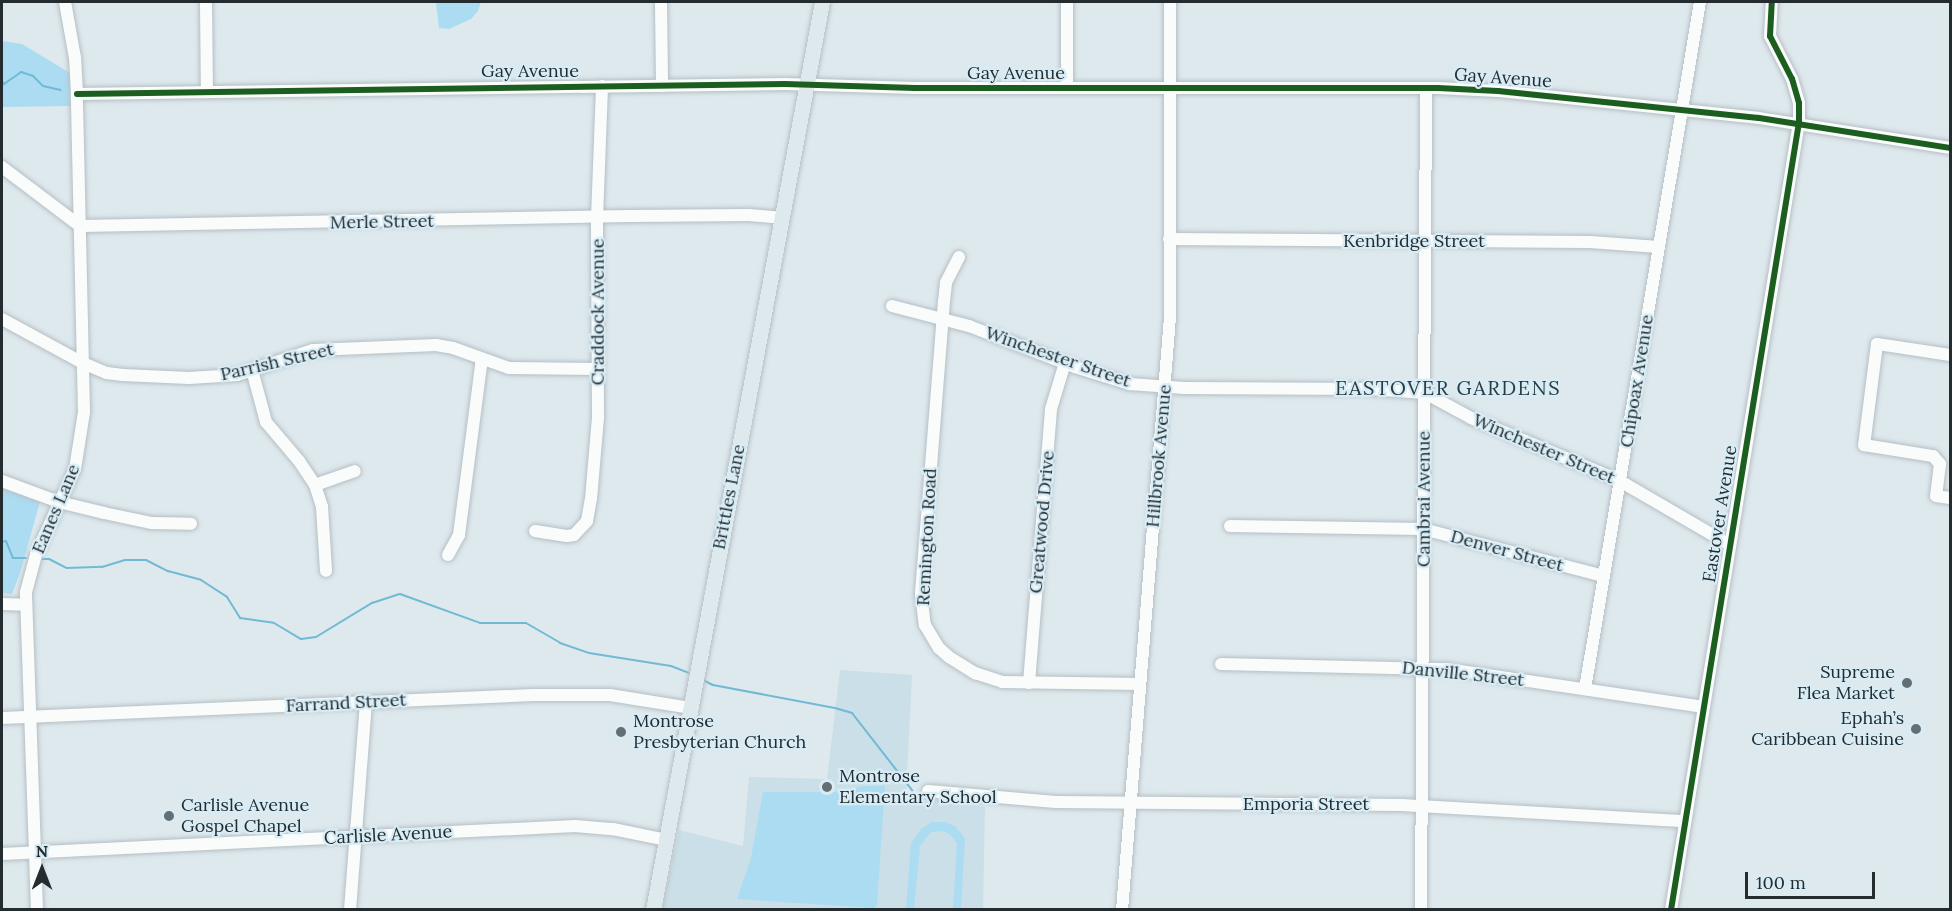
<!DOCTYPE html>
<html>
<head>
<meta charset="utf-8">
<style>
  body { margin:0 }
  #map { position:relative; width:1952px; height:911px; overflow:hidden; background:#dee9ee; font-family:Lora,serif }
  div>[style] { position:absolute }
  .built>* { inset:0; background:#cadfe7 }
  .green>* { inset:0; background:#acdcf1 }
  .stream>* { height:2px; margin:-1px; padding:0 1px; transform-origin:1px; border-radius:1px; background:#71b9d5 }
  .roads { filter:drop-shadow(0 0 2px #b6bfc3) drop-shadow(0 0 2px #b6bfc3) }
  .minor>* { height:12px; margin:-6px; padding:0 6px; transform-origin:6px; border-radius:6px; background:#fafcfc }
  .major>* { height:15px; margin:-7.5px; padding:0 7.5px; transform-origin:7.5px; border-radius:7.5px; background:#dee9ed }
  .cycleway>* { height:6px; margin:-3px; padding:0 3px; transform-origin:3px; border-radius:3px; background:#1b5e20 }
  .dots>* { width:16px; height:16px; translate:-50% -50%; box-sizing:border-box; border:3px solid #d7ecf5; border-radius:50% }
  span { translate:-50% -50%; white-space:nowrap; text-align:center; line-height:1.15; -webkit-text-stroke:4.5px #d7ecf5; paint-order:stroke }
  .street-label { font-size:18px; color:#242c30 }
  .poi-label { font-size:18px; color:#242c30 }
  .right { translate:-100% -50%; text-align:right }
  .left { translate:0 -50%; text-align:left }
  .neighbourhood-label { font-size:20px; color:#2a3b43; letter-spacing:1.5px }
  .frame { position:absolute; inset:0; border:3px solid #242c30; pointer-events:none }
  .north { position:absolute; left:12px; top:839px; width:60px; height:60px; -webkit-text-stroke:4px #d7ecf5; paint-order:stroke; rotate:0deg; font-size:16px; font-weight:700; line-height:24px; text-align:center; color:#242c30 }
  .north::after { content:''; display:block; margin:auto; width:21px; height:27px; background:#242c30; clip-path:polygon(50% 0,100% 100%,50% 72%,0 100%) }
  .scale { position:absolute; left:1745px; top:872px; width:130px; height:27px; box-sizing:border-box; border:3px solid #242c30; border-top:0; padding-left:8px; font-size:18px; line-height:21px; white-space:nowrap; color:#242c30; -webkit-text-stroke:4px #d7ecf5; paint-order:stroke }
</style>
</head>
<body>
<div id="map">
  <div class="built">
    <div style="clip-path:polygon(840px 670px,912px 675px,906px 795px,985px 807px,983px 909px,662px 910px,679px 830px,743px 846px,749px 777px,827px 779px)"></div>
  </div>
  <div class="green">
    <div style="clip-path:polygon(436px 2px,481px 2px,478px 11px,471px 19px,449px 29px,439px 28px)"></div>
    <div style="clip-path:polygon(2px 41px,22px 44px,70px 73px,71px 106px,2px 107px)"></div>
    <div style="clip-path:polygon(2px 488px,40px 502px,20px 573px,12px 594px,2px 593px)"></div>
    <div style="clip-path:polygon(864px 786px,885px 786px,877px 904px,874px 908px,737px 899px,751px 858px,763px 792px,836px 792px)"></div>
    <div style="clip-path:polygon(932px 822px,945px 822px,955px 826px,965px 838px,961px 909px,953px 909px,957px 844px,951px 835px,943px 831px,931px 832px,920px 846px,914px 909px,906px 909px,911px 844px,921px 829px)"></div>
  </div>
  <div class="stream">
    <div style="left:2px;top:81px;width:4px;rotate:56deg"></div>
    <div style="left:4px;top:84px;width:21px;rotate:-35deg"></div>
    <div style="left:21px;top:72px;width:13px;rotate:18deg"></div>
    <div style="left:33px;top:76px;width:14px;rotate:45deg"></div>
    <div style="left:43px;top:86px;width:18px;rotate:13deg"></div>
    <div style="left:2px;top:542px;width:4px;rotate:-14deg"></div>
    <div style="left:6px;top:541px;width:18px;rotate:68deg"></div>
    <div style="left:13px;top:558px;width:13px"></div>
    <div style="left:42px;top:559px;width:7px"></div>
    <div style="left:49px;top:559px;width:20px;rotate:27deg"></div>
    <div style="left:67px;top:568px;width:35px;rotate:-2deg"></div>
    <div style="left:102px;top:567px;width:24px;rotate:-17deg"></div>
    <div style="left:125px;top:560px;width:21px"></div>
    <div style="left:146px;top:560px;width:25px;rotate:27deg"></div>
    <div style="left:168px;top:571px;width:34px;rotate:15deg"></div>
    <div style="left:201px;top:580px;width:31px;rotate:33deg"></div>
    <div style="left:227px;top:597px;width:25px;rotate:58deg"></div>
    <div style="left:240px;top:618px;width:34px;rotate:8deg"></div>
    <div style="left:274px;top:623px;width:31px;rotate:31deg"></div>
    <div style="left:301px;top:639px;width:15px;rotate:-8deg"></div>
    <div style="left:316px;top:637px;width:66px;rotate:-31.3deg"></div>
    <div style="left:372px;top:603px;width:29px;rotate:-18deg"></div>
    <div style="left:400px;top:594px;width:85px;rotate:19.9deg"></div>
    <div style="left:480px;top:623px;width:46px"></div>
    <div style="left:526px;top:623px;width:39px;rotate:30deg"></div>
    <div style="left:560px;top:643px;width:31px;rotate:19deg"></div>
    <div style="left:589px;top:653px;width:83px;rotate:9deg"></div>
    <div style="left:671px;top:666px;width:19px;rotate:21deg"></div>
    <div style="left:703px;top:680px;width:11px;rotate:27deg"></div>
    <div style="left:713px;top:685px;width:124px;rotate:10.7deg"></div>
    <div style="left:835px;top:708px;width:18px;rotate:16deg"></div>
    <div style="left:852px;top:713px;width:98px;rotate:52.1deg"></div>
  </div>
  <div class="roads">
    <div class="minor">
      <div style="left:206px;top:2px;width:89px;rotate:89.4deg"></div>
      <div style="left:661px;top:2px;width:84px;rotate:89.3deg"></div>
      <div style="left:1067px;top:88px;width:86px;rotate:-90deg"></div>
      <div style="left:77px;top:94px;width:708px;rotate:-0.81deg"></div>
      <div style="left:785px;top:84px;width:130px;rotate:1.8deg"></div>
      <div style="left:915px;top:88px;width:523px"></div>
      <div style="left:1438px;top:88px;width:60px;rotate:2.9deg"></div>
      <div style="left:1498px;top:91px;width:262px;rotate:5.9deg"></div>
      <div style="left:1759px;top:118px;width:193px;rotate:8.9deg"></div>
      <div style="left:2px;top:167px;width:98px;rotate:37.1deg"></div>
      <div style="left:80px;top:226px;width:552px;rotate:-1.04deg"></div>
      <div style="left:632px;top:216px;width:117px;rotate:-0.5deg"></div>
      <div style="left:749px;top:215px;width:32px;rotate:5deg"></div>
      <div style="left:1169px;top:239px;width:421px;rotate:0.4deg"></div>
      <div style="left:1590px;top:242px;width:69px;rotate:4.1deg"></div>
      <div style="left:959px;top:257px;width:29px;rotate:117deg"></div>
      <div style="left:946px;top:283px;width:18px;rotate:96deg"></div>
      <div style="left:944px;top:301px;width:294px;rotate:94.5deg"></div>
      <div style="left:921px;top:594px;width:31px;rotate:83deg"></div>
      <div style="left:925px;top:625px;width:27px;rotate:59deg"></div>
      <div style="left:939px;top:648px;width:13px;rotate:42deg"></div>
      <div style="left:949px;top:657px;width:31px;rotate:32deg"></div>
      <div style="left:975px;top:673px;width:28px;rotate:18deg"></div>
      <div style="left:1002px;top:682px;width:138px;rotate:0.8deg"></div>
      <div style="left:892px;top:306px;width:80px;rotate:14.6deg"></div>
      <div style="left:969px;top:326px;width:114px;rotate:21.1deg"></div>
      <div style="left:1075px;top:367px;width:58px;rotate:17.2deg"></div>
      <div style="left:1130px;top:384px;width:54px;rotate:4.2deg"></div>
      <div style="left:1184px;top:388px;width:187px;rotate:0.3deg"></div>
      <div style="left:1371px;top:389px;width:54px;rotate:4.2deg"></div>
      <div style="left:1425px;top:393px;width:52px;rotate:28.5deg"></div>
      <div style="left:1471px;top:418px;width:162px;rotate:22.9deg"></div>
      <div style="left:1620px;top:481px;width:127px;rotate:30.2deg"></div>
      <div style="left:2px;top:319px;width:92px;rotate:28.5deg"></div>
      <div style="left:83px;top:363px;width:26px;rotate:23deg"></div>
      <div style="left:107px;top:373px;width:16px;rotate:7deg"></div>
      <div style="left:123px;top:375px;width:66px;rotate:2.6deg"></div>
      <div style="left:189px;top:378px;width:48px;rotate:-3.6deg"></div>
      <div style="left:237px;top:375px;width:80px;rotate:-18.2deg"></div>
      <div style="left:313px;top:350px;width:123px;rotate:-2.3deg"></div>
      <div style="left:436px;top:345px;width:17px;rotate:10deg"></div>
      <div style="left:453px;top:348px;width:59px;rotate:19.7deg"></div>
      <div style="left:509px;top:368px;width:89px;rotate:0.6deg"></div>
      <div style="left:1950px;top:355px;width:74px;rotate:-171.4deg"></div>
      <div style="left:1877px;top:344px;width:102px;rotate:97.3deg"></div>
      <div style="left:1864px;top:445px;width:70px;rotate:9.1deg"></div>
      <div style="left:1933px;top:456px;width:11px;rotate:49deg"></div>
      <div style="left:1940px;top:464px;width:32px;rotate:97deg"></div>
      <div style="left:1936px;top:496px;width:14px;rotate:8deg"></div>
      <div style="left:252px;top:370px;width:54px;rotate:74.9deg"></div>
      <div style="left:266px;top:422px;width:51px;rotate:49.8deg"></div>
      <div style="left:299px;top:461px;width:29px;rotate:56deg"></div>
      <div style="left:315px;top:485px;width:23px;rotate:72deg"></div>
      <div style="left:322px;top:507px;width:64px;rotate:86.4deg"></div>
      <div style="left:2px;top:481px;width:61px;rotate:20.2deg"></div>
      <div style="left:59px;top:502px;width:46px;rotate:13.7deg"></div>
      <div style="left:104px;top:513px;width:49px;rotate:11.8deg"></div>
      <div style="left:152px;top:523px;width:39px;rotate:1deg"></div>
      <div style="left:315px;top:485px;width:42px;rotate:-19.3deg"></div>
      <div style="left:1230px;top:526px;width:193px;rotate:0.9deg"></div>
      <div style="left:1423px;top:529px;width:187px;rotate:14.6deg"></div>
      <div style="left:535px;top:531px;width:32px;rotate:9deg"></div>
      <div style="left:567px;top:536px;width:7px;rotate:-8deg"></div>
      <div style="left:574px;top:535px;width:19px;rotate:-47deg"></div>
      <div style="left:587px;top:521px;width:22px;rotate:-80deg"></div>
      <div style="left:591px;top:499px;width:81px;rotate:-85.1deg"></div>
      <div style="left:598px;top:418px;width:200px;rotate:-90.3deg"></div>
      <div style="left:597px;top:218px;width:132px;rotate:-87.8deg"></div>
      <div style="left:448px;top:555px;width:23px;rotate:-61deg"></div>
      <div style="left:459px;top:535px;width:177px;rotate:-82.6deg"></div>
      <div style="left:2px;top:604px;width:23px;rotate:2deg"></div>
      <div style="left:1221px;top:664px;width:226px;rotate:1.3deg"></div>
      <div style="left:1447px;top:669px;width:259px;rotate:8.4deg"></div>
      <div style="left:1029px;top:683px;width:275px;rotate:-85.4deg"></div>
      <div style="left:1051px;top:409px;width:48px;rotate:-73.1deg"></div>
      <div style="left:1585px;top:689px;width:697px;rotate:-80.5deg"></div>
      <div style="left:2px;top:718px;width:531px;rotate:-2.48deg"></div>
      <div style="left:533px;top:695px;width:77px"></div>
      <div style="left:610px;top:695px;width:81px;rotate:9.2deg"></div>
      <div style="left:928px;top:791px;width:128px;rotate:4.9deg"></div>
      <div style="left:1056px;top:802px;width:347px;rotate:0.5deg"></div>
      <div style="left:1403px;top:805px;width:281px;rotate:3.3deg"></div>
      <div style="left:2px;top:854px;width:574px;rotate:-2.8deg"></div>
      <div style="left:575px;top:826px;width:38px;rotate:5deg"></div>
      <div style="left:613px;top:829px;width:54px;rotate:11.7deg"></div>
      <div style="left:37px;top:910px;width:318px;rotate:-92deg"></div>
      <div style="left:26px;top:592px;width:39px;rotate:-75deg"></div>
      <div style="left:36px;top:554px;width:94px;rotate:-65.4deg"></div>
      <div style="left:75px;top:469px;width:58px;rotate:-81deg"></div>
      <div style="left:84px;top:412px;width:318px;rotate:-91.3deg"></div>
      <div style="left:77px;top:94px;width:36px;rotate:-93deg"></div>
      <div style="left:75px;top:58px;width:57px;rotate:-100.1deg"></div>
      <div style="left:350px;top:910px;width:208px;rotate:-85.6deg"></div>
      <div style="left:1122px;top:910px;width:595px;rotate:-85.37deg"></div>
      <div style="left:1170px;top:317px;width:315px;rotate:-90deg"></div>
      <div style="left:1421px;top:910px;width:822px;rotate:-89.65deg"></div>
      <div style="left:1671px;top:910px;width:798px;rotate:-80.77deg"></div>
      <div style="left:1799px;top:122px;width:19px;rotate:-90deg"></div>
      <div style="left:1799px;top:103px;width:25px;rotate:-106deg"></div>
      <div style="left:1792px;top:79px;width:48px;rotate:-117.1deg"></div>
      <div style="left:1770px;top:36px;width:34px;rotate:-87deg"></div>
    </div>
    <div class="major">
      <div style="left:653px;top:910px;width:924px;rotate:-79.46deg"></div>
    </div>
  </div>
  <div class="cycleway">
    <div style="left:77px;top:94px;width:708px;rotate:-0.81deg"></div>
    <div style="left:785px;top:84px;width:130px;rotate:1.8deg"></div>
    <div style="left:915px;top:88px;width:523px"></div>
    <div style="left:1438px;top:88px;width:60px;rotate:2.9deg"></div>
    <div style="left:1498px;top:91px;width:262px;rotate:5.9deg"></div>
    <div style="left:1759px;top:118px;width:193px;rotate:8.9deg"></div>
    <div style="left:1671px;top:910px;width:798px;rotate:-80.77deg"></div>
    <div style="left:1799px;top:122px;width:19px;rotate:-90deg"></div>
    <div style="left:1799px;top:103px;width:25px;rotate:-106deg"></div>
    <div style="left:1792px;top:79px;width:48px;rotate:-117.1deg"></div>
    <div style="left:1770px;top:36px;width:34px;rotate:-87deg"></div>
  </div>
  <div class="dots">
    <div style="left:1907px;top:683px;background:#656e72"></div>
    <div style="left:1916px;top:729px;background:#656e72"></div>
    <div style="left:621px;top:732px;background:#656e72"></div>
    <div style="left:827px;top:787px;background:#656e72"></div>
    <div style="left:169px;top:816px;background:#656e72"></div>
  </div>
  <div class="street-label">
    <span style="left:530px;top:71px">Gay Avenue</span>
    <span style="left:1016px;top:73px">Gay Avenue</span>
    <span style="left:1503px;top:78px;rotate:4deg">Gay Avenue</span>
    <span style="left:382px;top:222px;rotate:-1deg">Merle Street</span>
    <span style="left:1414px;top:241px">Kenbridge Street</span>
    <span style="left:598px;top:312px;rotate:-90deg">Craddock Avenue</span>
    <span style="left:1058px;top:357px;rotate:19deg">Winchester Street</span>
    <span style="left:277px;top:362px;rotate:-13deg">Parrish Street</span>
    <span style="left:1637px;top:381px;rotate:-81deg">Chipoax Avenue</span>
    <span style="left:1544px;top:449px;rotate:23deg">Winchester Street</span>
    <span style="left:1159px;top:456px;rotate:-85deg">Hillbrook Avenue</span>
    <span style="left:729px;top:497px;rotate:-79deg">Brittles Lane</span>
    <span style="left:1424px;top:499px;rotate:-90deg">Cambrai Avenue</span>
    <span style="left:56px;top:509px;rotate:-67deg">Eanes Lane</span>
    <span style="left:1720px;top:514px;rotate:-81deg">Eastover Avenue</span>
    <span style="left:1042px;top:522px;rotate:-85deg">Greatwood Drive</span>
    <span style="left:927px;top:537px;rotate:-87deg">Remington Road</span>
    <span style="left:1507px;top:551px;rotate:15deg">Denver Street</span>
    <span style="left:1463px;top:674px;rotate:6deg">Danville Street</span>
    <span style="left:346px;top:703px;rotate:-3deg">Farrand Street</span>
    <span style="left:1306px;top:804px">Emporia Street</span>
    <span style="left:388px;top:835px;rotate:-3deg">Carlisle Avenue</span>
  </div>
  <div class="poi-label">
    <span class="right" style="left:1895px;top:683px">Supreme<br>Flea Market</span>
    <span class="right" style="left:1904px;top:729px">Ephah’s<br>Caribbean Cuisine</span>
    <span class="left" style="left:633px;top:732px">Montrose<br>Presbyterian Church</span>
    <span class="left" style="left:839px;top:787px">Montrose<br>Elementary School</span>
    <span class="left" style="left:181px;top:816px">Carlisle Avenue<br>Gospel Chapel</span>
  </div>
  <div class="neighbourhood-label">
    <span style="left:1448px;top:387px">EASTOVER GARDENS</span>
  </div>
  <div class="frame"></div>
  <div class="north">N</div>
  <div class="scale">100 m</div>
</div>
</body>
</html>
